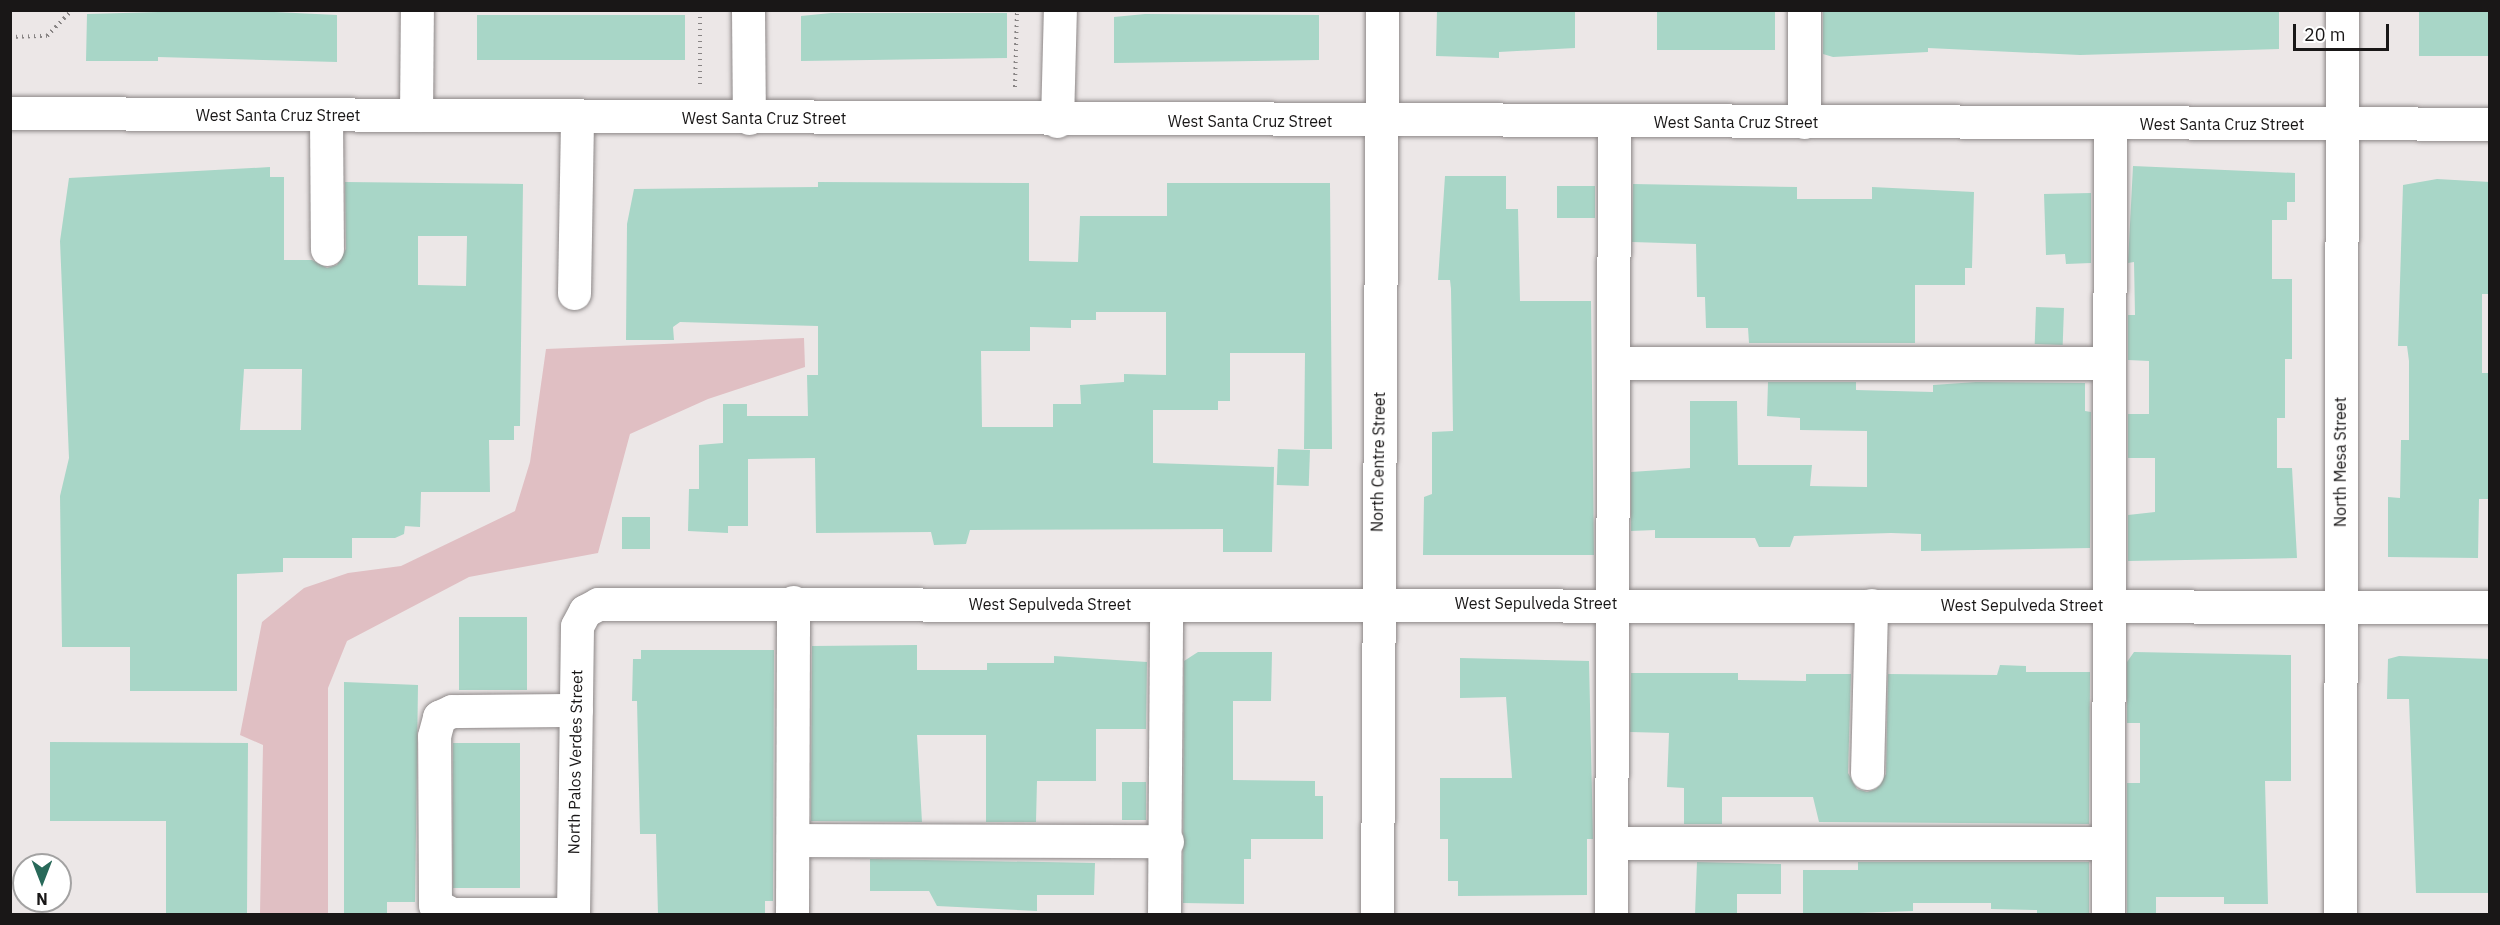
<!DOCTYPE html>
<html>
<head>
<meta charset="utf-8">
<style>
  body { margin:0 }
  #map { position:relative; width:2500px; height:925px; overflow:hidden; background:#ece7e7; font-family:"IBM Plex Sans",sans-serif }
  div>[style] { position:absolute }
  .green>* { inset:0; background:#e0bfc3 }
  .building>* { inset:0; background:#a8d6c7; transform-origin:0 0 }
  .path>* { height:4px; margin-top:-2px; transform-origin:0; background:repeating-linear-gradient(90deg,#888484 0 1.5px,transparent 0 6px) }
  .roads { filter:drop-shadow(0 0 2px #8d8888) drop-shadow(0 0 2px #8d8888) }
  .minor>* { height:33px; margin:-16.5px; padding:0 16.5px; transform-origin:16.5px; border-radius:16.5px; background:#fff }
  span { translate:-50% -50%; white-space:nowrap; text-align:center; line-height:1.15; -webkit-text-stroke:4.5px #fff; paint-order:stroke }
  .street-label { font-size:16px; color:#191717 }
  .frame { position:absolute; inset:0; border:12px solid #191717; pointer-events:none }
  .north { position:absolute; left:12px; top:853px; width:60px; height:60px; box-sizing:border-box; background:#fff; border:2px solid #a3a2a2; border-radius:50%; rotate:180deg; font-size:16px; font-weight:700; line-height:24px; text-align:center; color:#191717 }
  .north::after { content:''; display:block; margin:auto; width:21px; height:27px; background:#286959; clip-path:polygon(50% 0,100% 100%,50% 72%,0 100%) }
  .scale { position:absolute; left:2293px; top:24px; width:96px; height:27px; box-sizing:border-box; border:3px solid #191717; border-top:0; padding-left:8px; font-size:18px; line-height:21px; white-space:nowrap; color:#191717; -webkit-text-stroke:4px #fff; paint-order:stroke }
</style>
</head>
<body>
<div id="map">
  <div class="green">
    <div style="clip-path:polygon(804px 338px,805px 367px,708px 399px,630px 434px,598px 553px,469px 577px,347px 641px,328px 688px,328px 914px,260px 914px,263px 745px,240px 735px,262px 622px,304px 588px,348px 573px,401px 566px,515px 511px,530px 462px,546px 349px)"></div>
  </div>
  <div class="building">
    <div style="clip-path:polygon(230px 10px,337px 15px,337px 62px,158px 57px,158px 61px,86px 61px,87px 14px)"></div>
    <div style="clip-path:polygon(1437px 10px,1575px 10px,1575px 48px,1499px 52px,1499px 58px,1436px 56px)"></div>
    <div style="left:1657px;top:10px;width:118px;height:40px"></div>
    <div style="clip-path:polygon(1823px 10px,2279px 10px,2279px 49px,2080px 55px,1928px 48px,1928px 52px,1833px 57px,1823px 54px)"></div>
    <div style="left:2419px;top:10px;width:71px;height:46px"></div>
    <div style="clip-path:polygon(831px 13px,1007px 13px,1007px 58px,801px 61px,801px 16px)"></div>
    <div style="clip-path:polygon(1145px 14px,1319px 15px,1319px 60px,1114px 63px,1114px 17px)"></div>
    <div style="left:477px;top:15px;width:208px;height:45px"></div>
    <div style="clip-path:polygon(2133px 166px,2295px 173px,2295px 202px,2287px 202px,2287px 220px,2272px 220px,2272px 279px,2292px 279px,2292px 359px,2285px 359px,2285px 418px,2277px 418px,2277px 468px,2292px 468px,2297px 558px,2128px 561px,2128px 515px,2155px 512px,2155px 458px,2128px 458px,2128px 414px,2149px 414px,2149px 361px,2128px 360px,2128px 315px,2135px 315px,2134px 262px,2128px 263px)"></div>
    <div style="clip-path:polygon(evenodd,270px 167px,270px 177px,284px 177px,284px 260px,312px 260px,327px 268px,337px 265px,346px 249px,345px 182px,523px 184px,520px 426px,514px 426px,514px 440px,489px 440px,490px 492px,421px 492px,420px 527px,405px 526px,404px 534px,395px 538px,352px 538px,352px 558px,283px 558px,283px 572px,237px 574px,237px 691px,130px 691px,130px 647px,62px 647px,60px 496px,69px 458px,60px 241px,69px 178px,270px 167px,418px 236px,467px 236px,466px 286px,418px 285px,418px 236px,270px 167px,244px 369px,302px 369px,301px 430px,240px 430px,244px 369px)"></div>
    <div style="clip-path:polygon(1445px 176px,1506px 176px,1506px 209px,1518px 209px,1520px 301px,1591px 301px,1594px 555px,1423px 555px,1424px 497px,1432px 494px,1432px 432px,1453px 431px,1451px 289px,1450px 280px,1438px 280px)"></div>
    <div style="clip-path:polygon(2437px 179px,2490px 182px,2490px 294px,2482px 294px,2482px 373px,2490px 373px,2490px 499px,2479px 499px,2478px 558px,2388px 557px,2388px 497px,2400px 498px,2401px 440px,2409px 440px,2409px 361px,2407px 346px,2398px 346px,2403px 185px)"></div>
    <div style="clip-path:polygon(evenodd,818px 182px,1029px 183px,1029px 261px,1078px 262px,1080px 216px,1167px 216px,1167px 183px,1330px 183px,1332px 449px,1304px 449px,1305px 353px,1230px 353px,1230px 401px,1218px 401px,1218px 410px,1153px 410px,1153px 463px,1274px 467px,1272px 552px,1223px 552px,1223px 529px,970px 530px,966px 544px,934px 545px,931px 532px,816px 533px,815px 458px,748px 459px,748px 526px,728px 526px,728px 533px,688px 531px,689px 489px,699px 489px,699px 445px,723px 443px,723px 404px,747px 404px,747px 416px,808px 416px,807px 375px,818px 375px,818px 326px,680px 322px,673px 327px,674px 340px,626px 340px,627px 224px,634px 189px,818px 187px,818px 182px,1096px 312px,1166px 312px,1166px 375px,1124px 374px,1124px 382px,1080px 385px,1081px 404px,1053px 404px,1053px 427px,982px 427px,981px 351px,1030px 351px,1030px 327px,1071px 328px,1071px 320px,1096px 320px,1096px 312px)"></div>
    <div style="clip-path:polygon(1633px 184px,1797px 187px,1797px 199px,1872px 199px,1872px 187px,1974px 192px,1972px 268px,1965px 268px,1965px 285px,1915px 285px,1915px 343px,1749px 343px,1748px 328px,1706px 328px,1705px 297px,1697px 297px,1696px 244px,1632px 242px)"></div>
    <div style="left:1557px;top:186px;width:38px;height:32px"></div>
    <div style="clip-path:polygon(2091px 193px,2091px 263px,2066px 264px,2065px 254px,2046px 255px,2044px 194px)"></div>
    <div style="left:2036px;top:307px;width:28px;height:37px;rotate:2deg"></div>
    <div style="clip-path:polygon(1768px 382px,1856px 382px,1856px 390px,1933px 392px,1933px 385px,1976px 382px,2085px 383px,2085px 411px,2091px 412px,2090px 548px,1921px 551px,1921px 534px,1891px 533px,1794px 536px,1790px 547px,1759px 547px,1755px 538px,1655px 538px,1655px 530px,1631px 531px,1631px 472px,1690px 468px,1690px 401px,1737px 401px,1738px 465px,1812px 465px,1810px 486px,1867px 487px,1867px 431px,1800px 430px,1800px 418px,1767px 416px)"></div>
    <div style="left:1278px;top:449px;width:32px;height:36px;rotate:2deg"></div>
    <div style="left:622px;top:517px;width:28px;height:32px"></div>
    <div style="left:459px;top:617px;width:68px;height:73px"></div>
    <div style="clip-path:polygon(917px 645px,917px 670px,987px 670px,987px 663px,1054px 663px,1054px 656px,1147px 662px,1146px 729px,1096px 729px,1096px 781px,1037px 781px,1036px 822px,986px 822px,986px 735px,917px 735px,922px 822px,811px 821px,812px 646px)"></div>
    <div style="clip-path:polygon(641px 650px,774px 650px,773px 901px,765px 901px,765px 915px,658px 915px,656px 834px,640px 834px,637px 701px,632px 701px,633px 659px,641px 659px)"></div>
    <div style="clip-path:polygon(1198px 652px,1272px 652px,1271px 701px,1233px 701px,1233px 780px,1315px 781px,1315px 796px,1323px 796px,1323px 839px,1251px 839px,1251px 859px,1244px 859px,1244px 904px,1183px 903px,1184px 661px)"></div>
    <div style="clip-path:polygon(2134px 652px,2291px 655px,2291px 781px,2265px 781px,2268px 904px,2224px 904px,2224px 897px,2156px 897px,2156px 915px,2127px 915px,2127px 783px,2140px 783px,2140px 723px,2127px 723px,2127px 662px)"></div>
    <div style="clip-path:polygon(2399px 656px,2490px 659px,2490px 893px,2416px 893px,2409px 699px,2387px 699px,2388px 659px)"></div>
    <div style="clip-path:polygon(1460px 658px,1589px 661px,1593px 839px,1587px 839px,1587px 895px,1458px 896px,1458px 881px,1448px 881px,1448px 839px,1440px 839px,1440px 778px,1512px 778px,1506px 697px,1460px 698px)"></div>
    <div style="clip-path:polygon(2000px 665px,2026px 666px,2026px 672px,2090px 672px,2089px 824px,1819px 822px,1813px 797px,1722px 797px,1722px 824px,1684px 824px,1684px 788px,1667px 787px,1669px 733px,1630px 732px,1631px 673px,1738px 673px,1738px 680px,1806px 681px,1806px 674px,1851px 674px,1848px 773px,1857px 789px,1867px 792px,1876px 789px,1886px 774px,1888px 674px,1997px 675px)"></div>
    <div style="clip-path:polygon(344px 682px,418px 685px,415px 902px,387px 902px,387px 915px,344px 915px)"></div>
    <div style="clip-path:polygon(50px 742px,248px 743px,247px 915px,166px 915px,166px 821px,50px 821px)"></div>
    <div style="left:520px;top:743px;width:145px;height:67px;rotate:90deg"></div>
    <div style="left:1122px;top:782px;width:24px;height:38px"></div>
    <div style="clip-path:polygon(870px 859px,1095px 863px,1094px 895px,1037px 895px,1037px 911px,937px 906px,929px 891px,870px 891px)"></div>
    <div style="clip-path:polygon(1697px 862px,1781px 864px,1781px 894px,1737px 894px,1737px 915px,1695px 915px)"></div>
    <div style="clip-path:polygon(1858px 862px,2089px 862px,2089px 915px,2037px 915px,2037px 910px,1991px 909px,1991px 903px,1913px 903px,1913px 911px,1803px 915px,1803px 870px,1858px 870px)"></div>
  </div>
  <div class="path">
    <div style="left:1219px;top:10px;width:1px;rotate:90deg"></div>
    <div style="left:10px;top:37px;width:37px;rotate:-2deg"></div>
    <div style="left:47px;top:36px;width:36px;rotate:-46deg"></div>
    <div style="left:700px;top:84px;width:74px;rotate:-90deg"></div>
    <div style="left:1015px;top:87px;width:77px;rotate:-88.5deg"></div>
  </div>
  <div class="roads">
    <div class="minor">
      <div style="left:748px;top:10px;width:108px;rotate:89.5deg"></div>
      <div style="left:10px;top:113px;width:2480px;rotate:0.25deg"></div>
      <div style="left:416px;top:115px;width:105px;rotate:-89.5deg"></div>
      <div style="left:326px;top:116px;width:133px;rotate:89.6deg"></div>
      <div style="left:1057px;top:121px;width:111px;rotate:-88.5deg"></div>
      <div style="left:1804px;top:122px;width:112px;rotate:-90deg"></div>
      <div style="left:574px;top:293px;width:175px;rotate:-89deg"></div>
      <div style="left:1615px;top:363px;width:494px"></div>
      <div style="left:1867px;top:773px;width:168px;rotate:-88.6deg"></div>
      <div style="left:793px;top:840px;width:374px;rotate:0.2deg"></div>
      <div style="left:1611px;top:843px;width:497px"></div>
      <div style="left:573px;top:914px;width:288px;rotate:-89.2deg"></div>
      <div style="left:577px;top:626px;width:17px;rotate:-62deg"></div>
      <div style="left:585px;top:611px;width:15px;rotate:-28deg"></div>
      <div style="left:598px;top:604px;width:1892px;rotate:0.09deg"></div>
      <div style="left:573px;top:914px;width:121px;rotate:180deg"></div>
      <div style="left:452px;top:914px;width:19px;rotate:-152deg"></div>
      <div style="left:435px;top:905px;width:169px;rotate:-90.3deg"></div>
      <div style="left:434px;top:736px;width:20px;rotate:-75deg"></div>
      <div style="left:439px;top:717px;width:14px;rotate:-25deg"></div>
      <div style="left:452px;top:711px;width:124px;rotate:-0.5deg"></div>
      <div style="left:792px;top:914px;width:312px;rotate:-89.8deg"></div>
      <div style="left:1164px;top:914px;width:309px;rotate:-89.6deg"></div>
      <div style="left:1377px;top:914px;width:904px;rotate:-89.68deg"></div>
      <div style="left:1611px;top:914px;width:793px;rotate:-89.78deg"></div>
      <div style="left:2108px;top:914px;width:791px;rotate:-89.86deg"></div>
      <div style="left:2340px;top:914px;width:904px;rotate:-89.87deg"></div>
    </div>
  </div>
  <div class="street-label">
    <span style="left:278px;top:115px">West Santa Cruz Street</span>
    <span style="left:764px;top:118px">West Santa Cruz Street</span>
    <span style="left:1250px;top:121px">West Santa Cruz Street</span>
    <span style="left:1736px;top:122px">West Santa Cruz Street</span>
    <span style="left:2222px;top:124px">West Santa Cruz Street</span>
    <span style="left:1378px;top:462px;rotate:-89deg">North Centre Street</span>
    <span style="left:2340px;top:462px;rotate:-90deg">North Mesa Street</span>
    <span style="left:1536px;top:603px">West Sepulveda Street</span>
    <span style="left:1050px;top:604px">West Sepulveda Street</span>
    <span style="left:2022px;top:605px">West Sepulveda Street</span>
    <span style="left:575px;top:762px;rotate:-89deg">North Palos Verdes Street</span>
  </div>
  <div class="frame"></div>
  <div class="north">N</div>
  <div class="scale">20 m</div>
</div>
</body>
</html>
